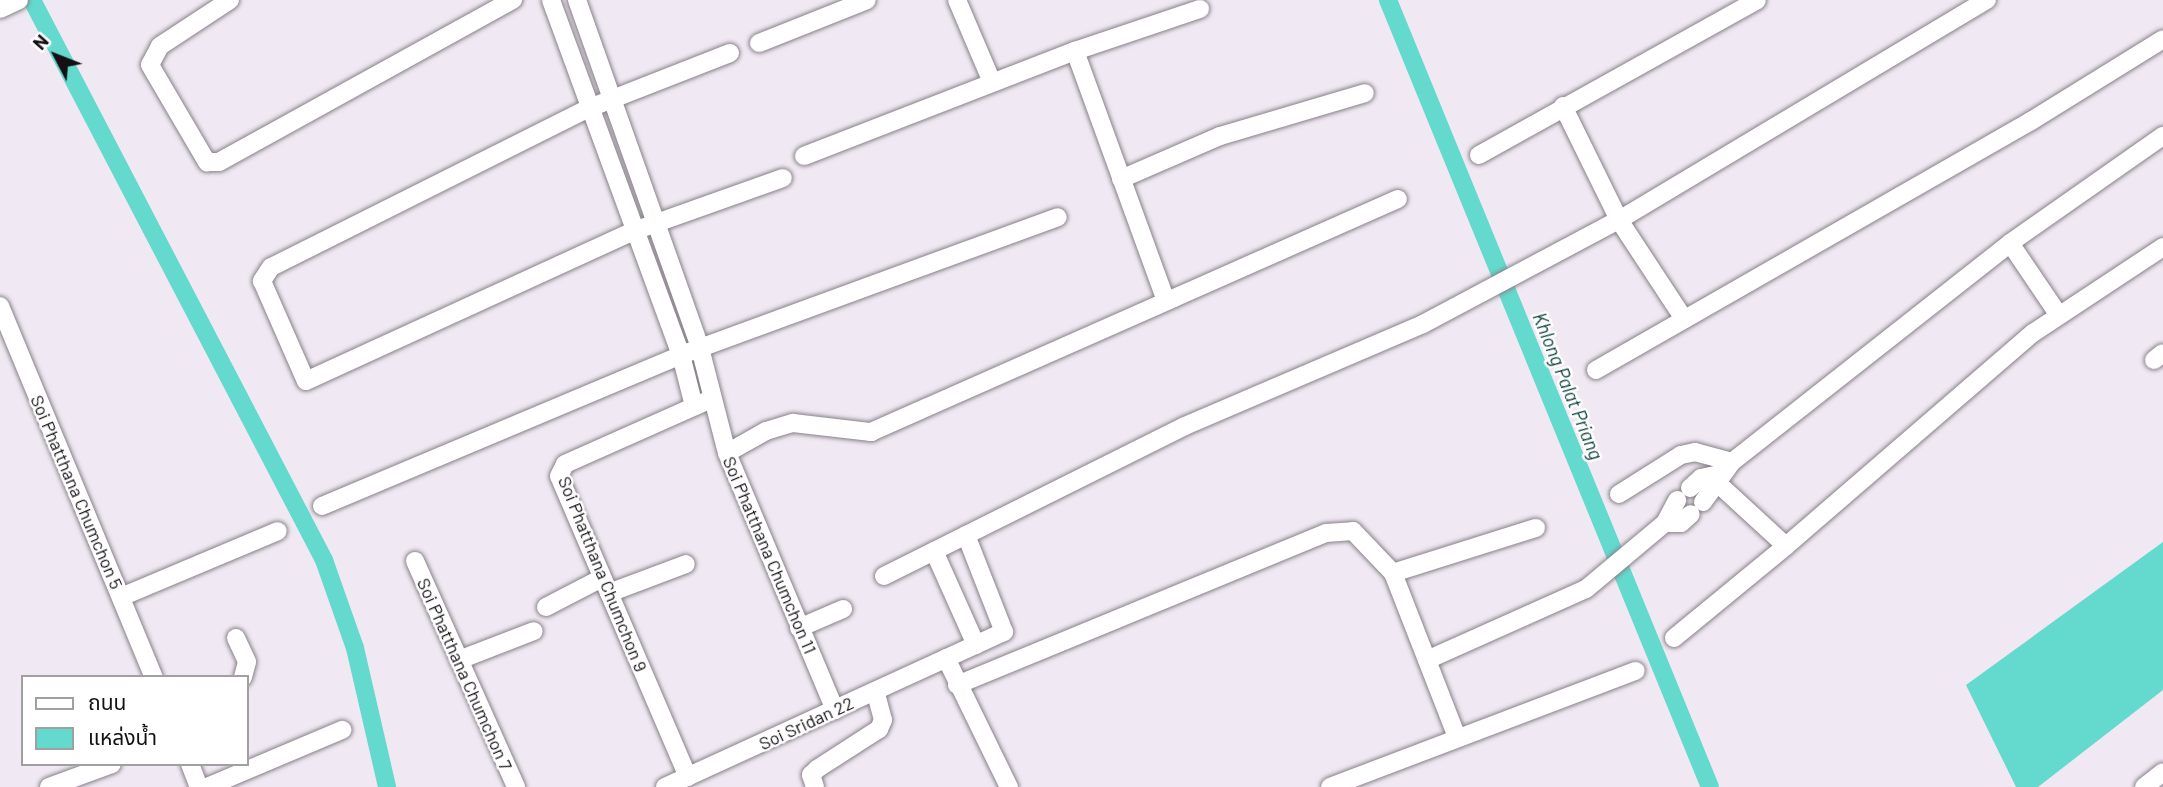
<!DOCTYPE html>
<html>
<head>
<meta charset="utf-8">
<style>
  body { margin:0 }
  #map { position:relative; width:2163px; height:787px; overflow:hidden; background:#f0e8f2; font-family:Barlow,"Noto Sans Thai",sans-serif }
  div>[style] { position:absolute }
  .water>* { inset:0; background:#64d9cd }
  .canal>* { height:18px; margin:-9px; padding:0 9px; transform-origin:9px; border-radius:9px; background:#64d9cd }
  .roads { filter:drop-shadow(0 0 2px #878089) drop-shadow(0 0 2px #878089) }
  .minor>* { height:18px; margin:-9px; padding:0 9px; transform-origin:9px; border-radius:9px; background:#fff }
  span { translate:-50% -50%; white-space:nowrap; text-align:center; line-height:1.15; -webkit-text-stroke:5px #fff; paint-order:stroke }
  .street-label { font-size:18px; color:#141115 }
  .water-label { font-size:19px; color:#08403b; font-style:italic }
  .legend { position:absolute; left:21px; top:675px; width:228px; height:91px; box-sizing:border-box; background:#fff; border:2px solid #a1a0a1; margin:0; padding:9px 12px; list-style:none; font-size:21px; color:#141115 }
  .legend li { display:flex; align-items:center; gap:14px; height:35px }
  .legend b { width:35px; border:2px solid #a1a0a1 }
  .north { position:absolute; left:21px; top:21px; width:70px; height:70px; -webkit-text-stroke:5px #fff; paint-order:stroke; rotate:312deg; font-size:19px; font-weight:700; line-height:28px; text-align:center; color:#141115 }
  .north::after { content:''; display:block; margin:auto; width:24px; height:32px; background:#141115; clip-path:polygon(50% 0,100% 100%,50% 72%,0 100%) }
</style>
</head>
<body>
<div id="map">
  <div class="water">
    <div style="clip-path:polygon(2163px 542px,2163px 690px,2038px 787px,2016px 787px,1966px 685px)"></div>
  </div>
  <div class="canal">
    <div style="left:32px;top:0;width:632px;rotate:62.46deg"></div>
    <div style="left:324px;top:560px;width:93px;rotate:70.6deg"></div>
    <div style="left:355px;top:648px;width:143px;rotate:77deg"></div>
    <div style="left:1388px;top:0;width:850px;rotate:67.75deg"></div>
  </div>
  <div class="roads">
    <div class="minor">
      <div style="left:230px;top:0;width:84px;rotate:146.7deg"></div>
      <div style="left:160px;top:46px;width:21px;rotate:118deg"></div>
      <div style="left:150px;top:65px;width:113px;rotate:59.6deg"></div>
      <div style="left:207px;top:162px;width:12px"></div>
      <div style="left:219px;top:162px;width:336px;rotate:-28.9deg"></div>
      <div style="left:551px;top:0;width:378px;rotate:69.9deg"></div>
      <div style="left:681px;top:355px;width:53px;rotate:75.7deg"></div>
      <div style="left:577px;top:0;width:369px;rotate:70.5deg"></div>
      <div style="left:700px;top:348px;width:108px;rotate:75.6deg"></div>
      <div style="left:727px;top:453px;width:279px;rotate:67.2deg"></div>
      <div style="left:957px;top:0;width:89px;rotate:66.9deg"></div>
      <div style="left:0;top:9px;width:21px;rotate:-25deg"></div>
      <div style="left:759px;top:43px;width:116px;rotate:-21.7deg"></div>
      <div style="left:1075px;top:51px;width:263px;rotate:70deg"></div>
      <div style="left:730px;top:53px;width:154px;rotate:158.6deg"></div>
      <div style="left:587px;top:109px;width:353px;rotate:153.4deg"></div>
      <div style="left:271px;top:267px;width:17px;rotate:123deg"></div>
      <div style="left:262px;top:281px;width:109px;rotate:66.3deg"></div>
      <div style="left:306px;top:381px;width:361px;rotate:-24.6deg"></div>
      <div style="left:634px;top:231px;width:158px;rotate:-19.6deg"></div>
      <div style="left:1563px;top:106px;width:127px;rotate:63.8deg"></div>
      <div style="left:1619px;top:220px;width:118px;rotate:56.7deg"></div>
      <div style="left:1479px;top:155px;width:318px;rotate:-29.1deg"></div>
      <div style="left:804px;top:156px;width:291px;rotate:-21.2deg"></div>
      <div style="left:1075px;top:51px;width:132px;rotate:-18.6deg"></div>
      <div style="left:1121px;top:179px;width:108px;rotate:-23.5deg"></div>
      <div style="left:1220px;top:136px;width:151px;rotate:-16.5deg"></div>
      <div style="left:2010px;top:243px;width:86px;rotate:55.9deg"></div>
      <div style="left:0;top:306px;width:402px;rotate:67.5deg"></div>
      <div style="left:2154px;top:360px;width:11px;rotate:-38deg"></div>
      <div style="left:1596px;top:370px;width:501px;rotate:-29.79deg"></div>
      <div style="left:2031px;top:121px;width:155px;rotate:-31.8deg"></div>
      <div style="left:727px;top:453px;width:45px;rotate:-29.4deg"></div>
      <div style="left:766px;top:431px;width:28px;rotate:-17deg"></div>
      <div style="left:793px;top:423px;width:79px;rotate:6.6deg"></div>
      <div style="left:871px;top:432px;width:576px;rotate:-23.85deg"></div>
      <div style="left:1690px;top:488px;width:15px;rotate:-42deg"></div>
      <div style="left:1701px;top:478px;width:19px;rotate:-12deg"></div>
      <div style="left:1619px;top:494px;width:73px;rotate:-32.2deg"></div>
      <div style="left:1681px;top:455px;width:14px;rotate:-12deg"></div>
      <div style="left:1695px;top:452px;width:38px;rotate:15deg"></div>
      <div style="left:1703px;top:502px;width:49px;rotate:-54.1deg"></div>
      <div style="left:1732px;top:462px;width:354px;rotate:-38.2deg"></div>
      <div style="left:2010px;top:243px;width:187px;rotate:-35deg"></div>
      <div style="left:322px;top:506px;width:389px;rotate:-22.8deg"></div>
      <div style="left:681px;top:355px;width:401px;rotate:-20.1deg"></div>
      <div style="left:1665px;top:523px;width:16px"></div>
      <div style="left:1681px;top:523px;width:13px;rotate:-42deg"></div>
      <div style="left:1786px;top:546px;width:326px;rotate:-40.8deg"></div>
      <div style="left:2033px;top:333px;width:156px;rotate:-33.5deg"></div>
      <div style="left:934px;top:551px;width:103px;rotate:65.9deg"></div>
      <div style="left:415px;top:561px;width:248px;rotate:65.9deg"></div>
      <div style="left:1393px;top:573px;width:176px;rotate:68.7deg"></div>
      <div style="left:884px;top:576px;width:336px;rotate:-26.5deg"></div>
      <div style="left:1185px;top:426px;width:259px;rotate:-23.2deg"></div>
      <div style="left:1423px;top:324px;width:222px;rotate:-28deg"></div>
      <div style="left:1619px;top:220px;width:429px;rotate:-30.9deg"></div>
      <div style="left:609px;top:593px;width:82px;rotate:-20.6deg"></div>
      <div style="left:121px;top:597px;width:170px;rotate:-22.8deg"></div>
      <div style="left:546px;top:607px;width:63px;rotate:-27.4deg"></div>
      <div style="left:799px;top:628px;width:48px;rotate:-23.4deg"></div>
      <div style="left:236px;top:638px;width:26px;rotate:65deg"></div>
      <div style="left:247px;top:662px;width:16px;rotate:105deg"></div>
      <div style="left:1674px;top:638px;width:145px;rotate:-39.4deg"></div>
      <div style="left:1786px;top:546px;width:103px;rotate:-137.4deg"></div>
      <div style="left:946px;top:658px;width:144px;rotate:64deg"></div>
      <div style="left:459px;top:660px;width:80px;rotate:-21.1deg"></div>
      <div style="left:1427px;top:660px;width:174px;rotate:-24.1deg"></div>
      <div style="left:1586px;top:589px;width:103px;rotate:-39.9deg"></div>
      <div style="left:1665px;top:523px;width:26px;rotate:-62deg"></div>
      <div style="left:957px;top:685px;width:399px;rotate:-22.4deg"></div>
      <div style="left:1326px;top:533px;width:27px;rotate:-4deg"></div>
      <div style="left:1353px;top:531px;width:58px;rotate:46.4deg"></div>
      <div style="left:1393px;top:573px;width:150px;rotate:-17.5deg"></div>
      <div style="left:190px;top:764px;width:25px;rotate:69deg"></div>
      <div style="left:688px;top:777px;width:327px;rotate:-113.2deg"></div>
      <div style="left:559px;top:476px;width:13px;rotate:-63deg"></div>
      <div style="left:565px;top:464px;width:160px;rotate:-24deg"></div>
      <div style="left:49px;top:787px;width:67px;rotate:-20.1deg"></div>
      <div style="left:207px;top:787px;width:147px;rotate:-22.9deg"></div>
      <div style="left:665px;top:787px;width:373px;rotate:-24.6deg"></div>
      <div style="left:1004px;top:632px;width:104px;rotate:-111.4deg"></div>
      <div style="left:815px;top:787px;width:13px;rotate:-108deg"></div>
      <div style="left:811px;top:775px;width:8px;rotate:-45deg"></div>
      <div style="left:817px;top:769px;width:74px;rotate:-32.8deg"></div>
      <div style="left:879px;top:729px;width:10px;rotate:-66deg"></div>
      <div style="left:883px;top:720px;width:30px;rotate:-105deg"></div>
      <div style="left:1330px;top:787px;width:327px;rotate:-20.8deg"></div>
      <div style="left:2144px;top:787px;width:24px;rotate:-38deg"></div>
    </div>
  </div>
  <div class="street-label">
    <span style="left:77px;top:492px;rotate:67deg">Soi Phatthana Chumchon 5</span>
    <span style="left:770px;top:555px;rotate:67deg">Soi Phatthana Chumchon 11</span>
    <span style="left:603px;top:574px;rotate:68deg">Soi Phatthana Chumchon 9</span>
    <span style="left:465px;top:674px;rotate:66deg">Soi Phatthana Chumchon 7</span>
    <span style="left:806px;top:723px;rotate:-25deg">Soi Sridan 22</span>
  </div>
  <div class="water-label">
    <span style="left:1568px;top:386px;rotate:68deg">Khlong Palat Priang</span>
  </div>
  <ul class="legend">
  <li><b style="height:9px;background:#fff"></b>ถนน</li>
  <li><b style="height:19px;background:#64d9cd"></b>แหล่งน้ำ</li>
  </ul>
  <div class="north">N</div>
</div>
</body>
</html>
